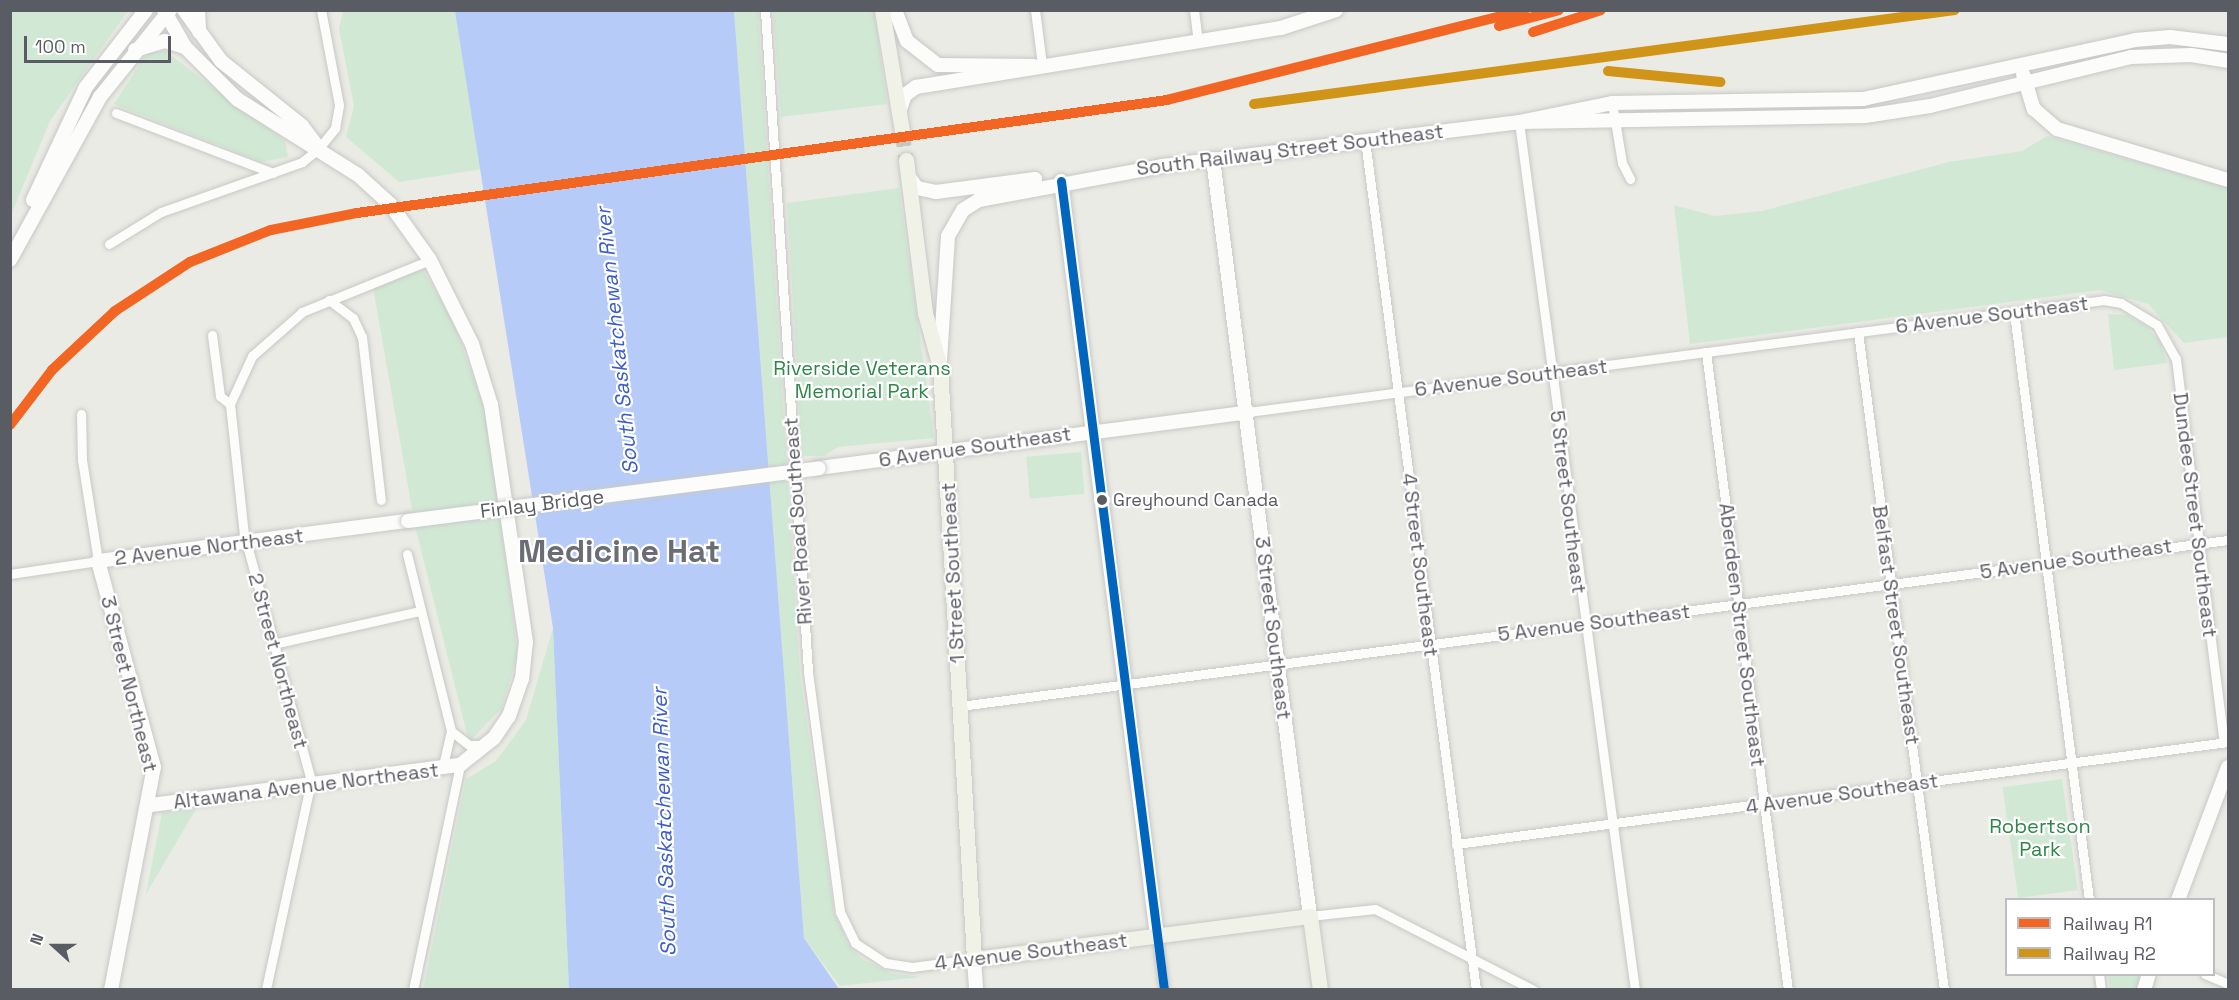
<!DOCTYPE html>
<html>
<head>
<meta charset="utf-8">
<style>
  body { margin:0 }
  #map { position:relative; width:2239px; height:1000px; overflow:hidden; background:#eaebe4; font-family:"Space Grotesk",sans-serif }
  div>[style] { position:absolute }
  .green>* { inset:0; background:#d1e9d4; transform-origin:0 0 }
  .water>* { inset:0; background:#b6cbf7 }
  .primary-tunnel>* { height:15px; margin-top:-7.5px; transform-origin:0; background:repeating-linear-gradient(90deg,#c6c7c4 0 15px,transparent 0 23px) }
  .roads { filter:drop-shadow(0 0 2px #c7c8c7) drop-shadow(0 0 2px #c7c8c7) }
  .street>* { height:9px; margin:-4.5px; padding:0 4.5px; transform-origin:4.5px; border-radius:4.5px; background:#fcfcfb }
  .secondary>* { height:14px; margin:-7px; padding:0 7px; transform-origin:7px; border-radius:7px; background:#fcfcfb }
  .primary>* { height:15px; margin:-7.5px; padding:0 7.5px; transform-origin:7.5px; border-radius:7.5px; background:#f1f2e7 }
  .bridges { filter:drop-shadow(0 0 2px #c9caca) drop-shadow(0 0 2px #c9caca) }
  .secondary-bridge>* { height:14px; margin:-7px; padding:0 7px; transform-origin:7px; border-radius:7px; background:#fcfcfb }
  .bus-1>* { height:9px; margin:-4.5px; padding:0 4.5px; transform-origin:4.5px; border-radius:4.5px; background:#0065bd }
  .rail-1>* { height:10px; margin:-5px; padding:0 5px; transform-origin:5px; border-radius:5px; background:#f26522 }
  .rail-2>* { height:10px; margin:-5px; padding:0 5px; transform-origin:5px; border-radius:5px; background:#d09419 }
  .dots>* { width:16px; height:16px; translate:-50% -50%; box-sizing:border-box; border:3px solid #fff; border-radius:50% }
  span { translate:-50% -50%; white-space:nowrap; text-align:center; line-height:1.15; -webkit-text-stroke:4.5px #fff; paint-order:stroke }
  .bus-label { font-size:18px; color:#5a5c63 }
  .left { translate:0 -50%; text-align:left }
  .street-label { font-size:20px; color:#5a5c63 }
  .park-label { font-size:20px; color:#2f8649 }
  .water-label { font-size:21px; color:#3b5cca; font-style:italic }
  .town-label { font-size:32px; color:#6b6d75; font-weight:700 }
  .frame { position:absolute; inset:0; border:12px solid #5a5c63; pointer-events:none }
  .legend { position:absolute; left:2005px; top:898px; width:210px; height:78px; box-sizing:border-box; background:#fff; border:2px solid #bdbec1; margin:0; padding:8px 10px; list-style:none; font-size:18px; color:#5a5c63 }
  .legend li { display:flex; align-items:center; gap:12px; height:30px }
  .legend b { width:30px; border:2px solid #bdbec1 }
  .north { position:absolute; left:24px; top:916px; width:60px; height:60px; -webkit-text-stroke:4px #fff; paint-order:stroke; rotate:291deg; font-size:16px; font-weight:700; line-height:24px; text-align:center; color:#5a5c63 }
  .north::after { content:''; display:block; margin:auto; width:21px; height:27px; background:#5a5c63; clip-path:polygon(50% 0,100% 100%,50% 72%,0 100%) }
  .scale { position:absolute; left:24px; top:36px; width:147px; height:27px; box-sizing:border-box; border:3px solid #5a5c63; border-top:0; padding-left:8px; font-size:18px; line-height:21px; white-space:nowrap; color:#5a5c63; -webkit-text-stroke:4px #fff; paint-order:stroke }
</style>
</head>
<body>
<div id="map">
  <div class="green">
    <div style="clip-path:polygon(11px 10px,128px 11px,50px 121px,11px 215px)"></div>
    <div style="clip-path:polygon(343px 11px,455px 11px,483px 169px,399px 182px,346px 137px,354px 106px,339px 29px)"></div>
    <div style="clip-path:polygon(734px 11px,758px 11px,800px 674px,834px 913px,848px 944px,862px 959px,891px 973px,921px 977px,840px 986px,804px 938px)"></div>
    <div style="clip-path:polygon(773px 11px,874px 11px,887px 104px,781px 117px)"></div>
    <div style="clip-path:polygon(165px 51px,285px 141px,288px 157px,262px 162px,114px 104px,147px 53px)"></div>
    <div style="clip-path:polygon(2047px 136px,2228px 188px,2228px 337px,2184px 343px,2148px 304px,2100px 290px,1690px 344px,1674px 205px,1714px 216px,1762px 211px,1949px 162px,2022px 151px)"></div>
    <div style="clip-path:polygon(899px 188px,934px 438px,838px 447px,824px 456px,802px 456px,787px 203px)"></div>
    <div style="clip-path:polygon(422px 268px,453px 321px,486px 413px,518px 655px,501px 709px,469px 742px,415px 526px,373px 288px)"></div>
    <div style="clip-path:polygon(2108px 314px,2127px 315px,2146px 326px,2160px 342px,2167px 363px,2114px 370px)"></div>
    <div style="left:1081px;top:452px;width:42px;height:55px;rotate:85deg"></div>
    <div style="clip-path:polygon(553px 628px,569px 989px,423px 990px,466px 779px,496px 761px,526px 720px)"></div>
    <div style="left:2062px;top:779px;width:112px;height:60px;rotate:82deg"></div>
    <div style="clip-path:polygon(196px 809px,146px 894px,162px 813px)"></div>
    <div style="clip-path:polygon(2108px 975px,2108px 974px,2141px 975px,2136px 990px,2110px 989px)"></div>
  </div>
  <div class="water">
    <div style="clip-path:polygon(455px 11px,734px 11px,804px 938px,839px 989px,569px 989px,553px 628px)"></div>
  </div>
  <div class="primary-tunnel">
    <div style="left:902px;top:131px;width:29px;rotate:82deg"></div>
  </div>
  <div class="roads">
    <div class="street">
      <div style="left:765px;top:10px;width:663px;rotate:86.28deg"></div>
      <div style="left:808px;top:672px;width:242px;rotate:82.4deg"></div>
      <div style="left:840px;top:912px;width:34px;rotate:64deg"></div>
      <div style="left:855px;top:943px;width:37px;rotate:33deg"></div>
      <div style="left:886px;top:963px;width:26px;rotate:9deg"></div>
      <div style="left:912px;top:967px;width:63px;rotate:-7.4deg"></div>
      <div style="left:1035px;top:10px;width:55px;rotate:82.7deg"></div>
      <div style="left:1194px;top:10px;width:32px;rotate:83deg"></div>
      <div style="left:1612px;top:103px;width:61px;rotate:80.5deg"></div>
      <div style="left:1622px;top:163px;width:18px;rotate:63deg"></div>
      <div style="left:116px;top:113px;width:168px;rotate:20.9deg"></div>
      <div style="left:1519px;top:122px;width:876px;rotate:82.39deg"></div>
      <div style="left:1365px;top:140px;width:857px;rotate:82.56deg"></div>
      <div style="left:109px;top:244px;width:61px;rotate:-31.6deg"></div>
      <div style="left:161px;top:212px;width:150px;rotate:-19.5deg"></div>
      <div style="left:302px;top:162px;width:22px;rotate:-39deg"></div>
      <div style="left:319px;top:148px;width:26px;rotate:-51deg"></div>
      <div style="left:335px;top:128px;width:23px;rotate:-80deg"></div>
      <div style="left:339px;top:105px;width:97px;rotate:-100.7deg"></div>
      <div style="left:329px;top:300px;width:30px;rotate:37deg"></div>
      <div style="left:353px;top:318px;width:21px;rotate:65deg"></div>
      <div style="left:362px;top:337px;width:164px;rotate:83.4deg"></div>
      <div style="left:2014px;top:312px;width:593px;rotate:82.73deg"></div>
      <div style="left:1858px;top:332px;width:664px;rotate:82.55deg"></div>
      <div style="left:212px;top:335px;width:62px;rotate:82.5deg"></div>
      <div style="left:220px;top:396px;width:13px;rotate:39deg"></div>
      <div style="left:230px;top:404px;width:131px;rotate:83.9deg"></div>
      <div style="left:244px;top:534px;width:256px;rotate:74.8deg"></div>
      <div style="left:311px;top:781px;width:214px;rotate:102.2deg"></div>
      <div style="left:1706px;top:352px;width:643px;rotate:82.68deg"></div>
      <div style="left:230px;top:404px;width:53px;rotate:-65.4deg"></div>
      <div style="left:252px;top:356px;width:67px;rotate:-41.3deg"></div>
      <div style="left:302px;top:312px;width:138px;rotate:-22.1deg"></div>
      <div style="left:1248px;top:412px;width:863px;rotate:-7.45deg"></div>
      <div style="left:2104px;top:300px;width:17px;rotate:10deg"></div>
      <div style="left:2121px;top:303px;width:42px;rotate:31.4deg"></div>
      <div style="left:2157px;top:325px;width:39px;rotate:61deg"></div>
      <div style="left:2176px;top:359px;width:386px;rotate:82.9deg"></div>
      <div style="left:407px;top:554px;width:182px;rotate:76deg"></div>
      <div style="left:451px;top:731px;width:39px;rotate:103deg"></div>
      <div style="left:10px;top:574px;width:89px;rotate:-8.4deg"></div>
      <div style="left:98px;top:561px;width:102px;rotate:-99deg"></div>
      <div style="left:82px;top:460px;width:46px;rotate:-91.2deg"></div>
      <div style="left:273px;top:644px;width:151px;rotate:-12.7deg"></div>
      <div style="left:960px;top:706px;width:1279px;rotate:-7.46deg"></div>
      <div style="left:451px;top:731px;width:23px;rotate:38deg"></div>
      <div style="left:469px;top:745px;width:17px"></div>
      <div style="left:1456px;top:844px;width:779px;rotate:-7.53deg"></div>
      <div style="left:1310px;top:916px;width:65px;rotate:-6.1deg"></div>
      <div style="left:1375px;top:909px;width:178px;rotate:27.1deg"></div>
      <div style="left:1157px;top:936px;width:54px;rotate:82.6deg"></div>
      <div style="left:2099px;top:974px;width:16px;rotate:83deg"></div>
      <div style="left:2205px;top:974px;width:25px;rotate:23deg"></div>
      <div style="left:413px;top:990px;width:230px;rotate:-78.2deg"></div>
    </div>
    <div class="secondary">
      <div style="left:184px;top:10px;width:63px;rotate:54deg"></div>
      <div style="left:221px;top:61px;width:104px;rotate:38.7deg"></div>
      <div style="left:302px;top:126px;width:25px;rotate:53deg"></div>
      <div style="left:198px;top:10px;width:22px;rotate:87deg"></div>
      <div style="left:895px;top:10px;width:33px;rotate:69deg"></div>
      <div style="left:907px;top:41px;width:39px;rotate:38deg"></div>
      <div style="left:938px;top:65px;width:96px;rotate:0.6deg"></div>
      <div style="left:135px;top:50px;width:31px;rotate:-17deg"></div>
      <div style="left:165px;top:41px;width:21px;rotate:17deg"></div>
      <div style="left:2023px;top:74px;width:37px;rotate:73deg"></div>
      <div style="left:2034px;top:109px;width:30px;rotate:41deg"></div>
      <div style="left:2057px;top:129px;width:178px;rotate:16.6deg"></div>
      <div style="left:899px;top:112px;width:18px;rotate:-71deg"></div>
      <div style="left:905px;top:95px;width:14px;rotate:-36deg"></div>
      <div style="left:916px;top:87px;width:370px;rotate:-9.2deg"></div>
      <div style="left:1281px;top:28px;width:58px;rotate:-18.1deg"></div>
      <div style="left:1519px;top:122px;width:346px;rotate:-1deg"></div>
      <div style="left:1865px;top:116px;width:66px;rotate:-8.7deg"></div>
      <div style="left:1930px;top:106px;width:207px;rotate:-13.7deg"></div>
      <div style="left:2131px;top:57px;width:60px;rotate:-1.9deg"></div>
      <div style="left:2191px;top:55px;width:37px;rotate:9deg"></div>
      <div style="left:1213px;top:159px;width:763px;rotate:82.7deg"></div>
      <div style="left:908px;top:176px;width:15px;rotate:53deg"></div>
      <div style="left:917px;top:188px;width:19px;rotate:12deg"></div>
      <div style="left:936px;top:192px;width:100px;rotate:-7.5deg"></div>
      <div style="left:1061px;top:181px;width:761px;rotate:82.75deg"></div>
      <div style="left:33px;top:200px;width:125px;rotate:-64.9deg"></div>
      <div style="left:86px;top:87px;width:98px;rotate:-52.1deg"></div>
      <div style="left:10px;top:260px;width:186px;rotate:-61.1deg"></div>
      <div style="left:100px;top:97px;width:112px;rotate:-51.2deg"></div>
      <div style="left:940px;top:360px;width:124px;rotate:-86.3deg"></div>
      <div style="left:948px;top:236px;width:30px;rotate:-60deg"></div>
      <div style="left:963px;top:210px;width:19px;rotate:-32deg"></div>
      <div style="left:979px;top:200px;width:186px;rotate:-10.5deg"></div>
      <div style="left:1162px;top:166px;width:360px;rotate:-7deg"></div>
      <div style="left:1519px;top:122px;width:95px;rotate:-11.5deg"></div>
      <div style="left:1612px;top:103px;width:251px;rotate:-0.9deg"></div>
      <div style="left:1863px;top:99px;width:278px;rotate:-12.2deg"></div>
      <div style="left:2135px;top:40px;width:35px;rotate:-5deg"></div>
      <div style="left:2170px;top:37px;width:58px;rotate:6.9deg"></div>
      <div style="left:819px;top:468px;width:433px;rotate:-7.4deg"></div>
      <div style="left:151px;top:805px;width:312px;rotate:-7.4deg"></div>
      <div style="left:460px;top:765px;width:43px;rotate:-38.5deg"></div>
      <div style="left:494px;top:738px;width:27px;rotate:-56deg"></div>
      <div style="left:509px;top:716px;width:39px;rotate:-71deg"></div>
      <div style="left:522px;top:679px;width:37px;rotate:-84deg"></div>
      <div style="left:526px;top:642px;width:240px;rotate:-98.4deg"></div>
      <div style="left:491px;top:405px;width:64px;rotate:-107.3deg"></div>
      <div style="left:472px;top:344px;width:94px;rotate:-116.6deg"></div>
      <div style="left:430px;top:260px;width:69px;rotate:-125.5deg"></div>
      <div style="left:390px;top:204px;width:43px;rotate:-137.8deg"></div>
      <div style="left:358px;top:175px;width:143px;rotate:-147.9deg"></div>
      <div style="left:237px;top:99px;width:74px;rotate:-135deg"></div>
      <div style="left:185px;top:47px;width:43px;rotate:-119.6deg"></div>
      <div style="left:2178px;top:900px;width:142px;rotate:-69.4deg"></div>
      <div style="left:974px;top:959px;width:31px;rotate:86deg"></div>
      <div style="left:111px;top:990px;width:227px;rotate:-79.1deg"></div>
      <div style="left:154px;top:767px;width:213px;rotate:-105.2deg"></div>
      <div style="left:98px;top:561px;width:313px;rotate:-7.4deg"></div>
      <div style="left:2144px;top:990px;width:17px;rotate:-73deg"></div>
    </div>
    <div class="primary">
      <div style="left:882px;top:10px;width:123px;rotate:80.6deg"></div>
      <div style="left:906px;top:160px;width:154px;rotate:82.9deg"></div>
      <div style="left:925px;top:313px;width:56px;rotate:74.5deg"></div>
      <div style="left:940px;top:367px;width:593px;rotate:86.71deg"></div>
      <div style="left:974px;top:959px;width:339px;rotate:-7.3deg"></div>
      <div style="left:1310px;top:916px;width:75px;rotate:82.3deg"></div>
    </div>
  </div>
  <div class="bridges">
    <div class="secondary-bridge">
      <div style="left:408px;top:521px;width:414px;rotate:-7.3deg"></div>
    </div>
  </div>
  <div class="bus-1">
    <div style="left:1061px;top:181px;width:816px;rotate:82.74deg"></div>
  </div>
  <div class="rail-1">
    <div style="left:1499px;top:26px;width:62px;rotate:-14.9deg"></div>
    <div style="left:1533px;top:32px;width:71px;rotate:-17.9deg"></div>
    <div style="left:10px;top:425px;width:69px;rotate:-52.6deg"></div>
    <div style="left:52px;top:370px;width:86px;rotate:-43.1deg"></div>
    <div style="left:115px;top:311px;width:90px;rotate:-33.2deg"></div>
    <div style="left:190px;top:262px;width:87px;rotate:-21.6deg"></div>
    <div style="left:271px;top:230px;width:88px;rotate:-11.2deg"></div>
    <div style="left:357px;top:213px;width:818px;rotate:-7.94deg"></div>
    <div style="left:1167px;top:100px;width:369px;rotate:-14.1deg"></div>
  </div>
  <div class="rail-2">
    <div style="left:1608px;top:71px;width:113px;rotate:5.6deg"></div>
    <div style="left:1254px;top:104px;width:707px;rotate:-7.64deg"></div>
  </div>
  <div class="dots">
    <div style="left:1102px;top:500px;background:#5a5c63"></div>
  </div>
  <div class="bus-label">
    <span class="left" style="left:1113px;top:500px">Greyhound Canada</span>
  </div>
  <div class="street-label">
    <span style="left:1290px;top:150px;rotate:-7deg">South Railway Street Southeast</span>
    <span style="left:1992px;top:315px;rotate:-7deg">6 Avenue Southeast</span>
    <span style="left:1511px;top:378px;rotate:-7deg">6 Avenue Southeast</span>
    <span style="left:975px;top:447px;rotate:-8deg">6 Avenue Southeast</span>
    <span style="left:1568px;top:502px;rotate:83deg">5 Street Southeast</span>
    <span style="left:542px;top:504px;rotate:-7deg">Finlay Bridge</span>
    <span style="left:2195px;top:515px;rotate:83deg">Dundee Street Southeast</span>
    <span style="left:798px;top:521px;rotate:-94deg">River Road Southeast</span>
    <span style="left:209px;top:547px;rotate:-7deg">2 Avenue Northeast</span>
    <span style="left:2076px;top:559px;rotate:-8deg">5 Avenue Southeast</span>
    <span style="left:1420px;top:565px;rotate:83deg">4 Street Southeast</span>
    <span style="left:953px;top:573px;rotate:-93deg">1 Street Southeast</span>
    <span style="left:1594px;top:623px;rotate:-7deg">5 Avenue Southeast</span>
    <span style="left:1896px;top:625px;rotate:82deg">Belfast Street Southeast</span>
    <span style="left:1273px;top:628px;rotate:83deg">3 Street Southeast</span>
    <span style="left:1742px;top:635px;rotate:83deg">Aberdeen Street Southeast</span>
    <span style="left:278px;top:661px;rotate:75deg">2 Street Northeast</span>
    <span style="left:129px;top:684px;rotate:76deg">3 Street Northeast</span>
    <span style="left:306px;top:786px;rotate:-7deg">Altawana Avenue Northeast</span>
    <span style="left:1842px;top:794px;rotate:-8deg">4 Avenue Southeast</span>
    <span style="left:1031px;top:952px;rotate:-7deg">4 Avenue Southeast</span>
  </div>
  <div class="park-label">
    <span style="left:862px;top:380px">Riverside Veterans<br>Memorial Park</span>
    <span style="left:2040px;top:838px">Robertson<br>Park</span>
  </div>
  <div class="water-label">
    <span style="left:617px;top:341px;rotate:-96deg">South Saskatchewan River</span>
    <span style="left:664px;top:822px;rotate:-92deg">South Saskatchewan River</span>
  </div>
  <div class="town-label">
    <span style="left:619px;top:551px">Medicine Hat</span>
  </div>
  <div class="frame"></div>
  <ul class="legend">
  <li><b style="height:8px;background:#f26522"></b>Railway R1</li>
  <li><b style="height:8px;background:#d09419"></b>Railway R2</li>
  </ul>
  <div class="north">N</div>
  <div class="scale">100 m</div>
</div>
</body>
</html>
